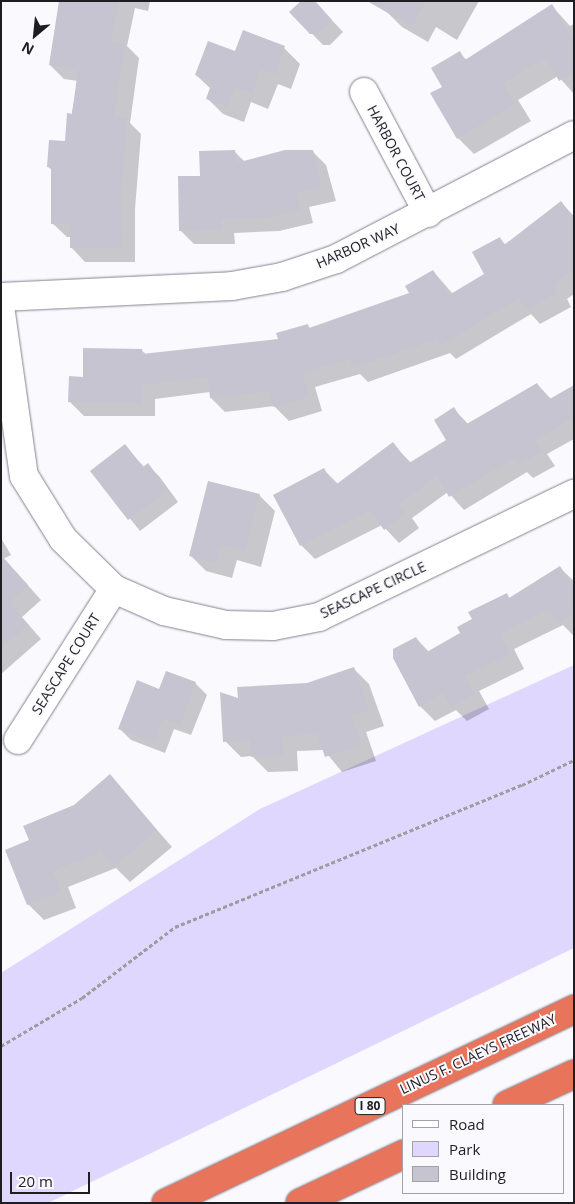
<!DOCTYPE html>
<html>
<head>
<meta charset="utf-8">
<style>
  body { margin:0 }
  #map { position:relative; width:575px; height:1204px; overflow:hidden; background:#faf9fe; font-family:"Open Sans",sans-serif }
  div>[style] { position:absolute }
  .green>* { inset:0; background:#dfd7fd }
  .shadow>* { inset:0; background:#0003 }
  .building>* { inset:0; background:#c6c4d1 }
  .path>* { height:3px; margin-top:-1.5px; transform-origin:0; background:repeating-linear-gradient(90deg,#9d9ca1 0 4px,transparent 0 6.5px) }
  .roads { filter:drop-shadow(0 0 1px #84828f) drop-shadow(0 0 1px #84828f) }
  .minor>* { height:28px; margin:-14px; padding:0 14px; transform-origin:14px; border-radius:14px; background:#fff }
  .motorway>* { height:28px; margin:-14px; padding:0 14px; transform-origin:14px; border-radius:14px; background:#e8745b }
  span { translate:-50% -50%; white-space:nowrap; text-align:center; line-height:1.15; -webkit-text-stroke:4px #faf9fe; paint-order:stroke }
  .shield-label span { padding:1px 4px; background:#faf9fe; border:1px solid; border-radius:4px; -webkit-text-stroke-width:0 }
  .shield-label { font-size:12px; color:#1e1d22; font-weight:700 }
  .street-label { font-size:14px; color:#1e1d22 }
  .frame { position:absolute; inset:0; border:2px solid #1e1d22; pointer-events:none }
  .legend { position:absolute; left:402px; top:1104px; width:162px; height:90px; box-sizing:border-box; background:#faf9fe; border:1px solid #a2a1a6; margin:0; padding:6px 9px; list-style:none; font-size:15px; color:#1e1d22 }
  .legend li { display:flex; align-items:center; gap:10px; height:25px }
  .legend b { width:25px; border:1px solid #a2a1a6 }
  .north { position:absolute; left:10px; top:10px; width:50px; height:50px; -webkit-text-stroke:4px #faf9fe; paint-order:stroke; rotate:208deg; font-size:14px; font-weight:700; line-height:20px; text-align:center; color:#1e1d22 }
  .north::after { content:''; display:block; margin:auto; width:18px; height:22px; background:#1e1d22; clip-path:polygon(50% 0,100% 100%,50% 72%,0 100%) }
  .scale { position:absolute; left:10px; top:1172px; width:80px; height:22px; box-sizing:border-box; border:2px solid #1e1d22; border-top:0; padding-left:6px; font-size:15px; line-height:18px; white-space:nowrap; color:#1e1d22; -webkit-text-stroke:4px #faf9fe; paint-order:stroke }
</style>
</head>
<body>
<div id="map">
  <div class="green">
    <div style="clip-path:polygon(574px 665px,574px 948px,48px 1203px,1px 1203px,1px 973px,260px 809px)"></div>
  </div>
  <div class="shadow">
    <div style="clip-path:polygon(61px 1px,150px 1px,148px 11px,135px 8px,127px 46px,139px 58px,130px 123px,141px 134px,135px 209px,135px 262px,85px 262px,71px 247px,71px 237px,67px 237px,52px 223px,52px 170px,48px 167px,66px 143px,78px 81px,64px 79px,50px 65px)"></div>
    <div style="clip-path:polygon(314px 1px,343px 32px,330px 45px,323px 45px,291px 12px)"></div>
    <div style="clip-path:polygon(391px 1px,479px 1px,457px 40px,436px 27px,428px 42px,402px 27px,386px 11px)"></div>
    <div style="clip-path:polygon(552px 6px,570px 26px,574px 24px,574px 94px,558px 76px,518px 100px,531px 121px,474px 154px,458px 138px,432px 94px,443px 87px,459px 53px,467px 60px)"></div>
    <div style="clip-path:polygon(284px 48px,300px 64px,291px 89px,278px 84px,268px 109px,251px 102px,244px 122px,223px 114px,207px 98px,211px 89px,196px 75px,235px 52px)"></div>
    <div style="clip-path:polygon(312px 151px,326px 165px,336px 201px,309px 207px,313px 223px,279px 231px,234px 233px,235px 244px,194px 244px,180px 230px,201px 177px,235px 152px,245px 162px)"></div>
    <div style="clip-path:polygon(561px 203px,574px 216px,574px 294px,567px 299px,571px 307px,540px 324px,531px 314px,456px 359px,450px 353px,368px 382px,360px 374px,315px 387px,322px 411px,289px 421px,274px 406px,225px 412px,211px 398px,210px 392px,155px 399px,155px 416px,84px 416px,70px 402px,84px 378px,141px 350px,147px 355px,279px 340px,308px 326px,311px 329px,411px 294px,433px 271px,453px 294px,485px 275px,500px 239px,506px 245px)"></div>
    <div style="clip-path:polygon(537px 384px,552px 400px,574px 386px,574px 439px,547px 454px,555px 466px,533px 478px,527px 472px,464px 510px,448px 492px,412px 518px,419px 528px,399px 543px,382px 525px,315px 559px,301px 545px,324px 470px,338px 484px,393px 444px,411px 463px,448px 441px,454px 409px,469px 425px)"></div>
    <div style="clip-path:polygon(125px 446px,144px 467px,147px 465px,159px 476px,178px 502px,140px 531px,92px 471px)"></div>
    <div style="clip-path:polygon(259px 495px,275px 511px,261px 567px,237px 560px,232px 578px,206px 571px,190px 555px)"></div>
    <div style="clip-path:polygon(1px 538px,11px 555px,1px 560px)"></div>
    <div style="clip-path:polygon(560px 568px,574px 581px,574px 636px,563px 625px,514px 649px,524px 669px,479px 691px,489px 709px,467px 721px,456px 710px,435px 721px,420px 706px,416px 638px,429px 652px,462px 634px,474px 620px,506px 595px,511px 599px)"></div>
    <div style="clip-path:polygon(1px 578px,25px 582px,41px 600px,22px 617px,41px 639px,1px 674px)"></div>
    <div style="clip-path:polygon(353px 668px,369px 684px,384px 726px,366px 732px,376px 761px,342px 772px,324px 750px,297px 751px,298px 771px,268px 772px,252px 756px,241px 757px,225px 741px,239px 700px,308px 684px)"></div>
    <div style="clip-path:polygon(195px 683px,207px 695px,191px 735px,174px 729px,165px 753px,131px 740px,119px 728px)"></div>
    <div style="clip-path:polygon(110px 776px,172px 847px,130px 882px,116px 868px,68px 887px,76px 908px,44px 920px,28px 904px,31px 841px)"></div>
  </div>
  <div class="building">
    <div style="clip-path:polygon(59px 1px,119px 1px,111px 41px,125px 43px,114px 117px,127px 118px,121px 194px,122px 248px,70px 248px,70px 223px,51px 224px,51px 167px,47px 167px,49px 140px,65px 141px,67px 113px,72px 114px,78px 70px,49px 65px)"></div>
    <div style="clip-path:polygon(301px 1px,315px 1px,332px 20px,318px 34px,310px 34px,289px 12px)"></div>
    <div style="clip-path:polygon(367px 1px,426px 1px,412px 27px)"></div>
    <div style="clip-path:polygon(552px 4px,574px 41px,574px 72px,559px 81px,546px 58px,503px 83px,515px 104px,457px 139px,430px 93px,442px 87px,431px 68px,460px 51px,465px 60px)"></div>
    <div style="clip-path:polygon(243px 30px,285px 46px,275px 74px,261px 69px,252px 93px,235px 87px,227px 107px,206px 99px,212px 82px,195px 75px,208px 41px,235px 51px)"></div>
    <div style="clip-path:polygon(235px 150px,236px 163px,285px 150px,313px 150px,322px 187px,296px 193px,300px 209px,265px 218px,221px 219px,221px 230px,179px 231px,178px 176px,200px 176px,199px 151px)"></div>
    <div style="clip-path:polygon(561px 201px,574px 218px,574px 269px,554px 284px,558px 293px,525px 310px,519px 298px,441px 345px,437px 339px,353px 368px,350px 359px,302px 373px,309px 397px,273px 407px,269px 391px,210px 398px,208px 377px,142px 385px,142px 403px,68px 402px,69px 376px,83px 377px,83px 348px,142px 349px,142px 354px,278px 339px,276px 333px,308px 324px,309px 328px,409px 293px,405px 286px,433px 270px,449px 295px,484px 274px,472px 252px,500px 237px,504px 245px)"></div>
    <div style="clip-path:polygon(537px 383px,548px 400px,574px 385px,574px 417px,535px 440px,542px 452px,518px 465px,514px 458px,449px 497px,437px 476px,399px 504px,406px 513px,384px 530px,370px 511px,300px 546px,273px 495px,324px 468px,334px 486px,393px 442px,409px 463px,446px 440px,434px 420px,454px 407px,465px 425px)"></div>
    <div style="clip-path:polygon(125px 444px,143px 467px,148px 463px,168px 490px,128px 520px,90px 471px)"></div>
    <div style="clip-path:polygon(208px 481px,260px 494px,245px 551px,221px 545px,216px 563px,189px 556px)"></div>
    <div style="clip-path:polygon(1px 555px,28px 585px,9px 603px,28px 625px,1px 648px)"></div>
    <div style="clip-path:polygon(560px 566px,574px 588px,574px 613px,558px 623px,550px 609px,500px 634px,510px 654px,465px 676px,475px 694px,450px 707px,443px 693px,419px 707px,393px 658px,393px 649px,416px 637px,425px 653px,460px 633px,457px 627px,472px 619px,468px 612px,507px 593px,509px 598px)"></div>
    <div style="clip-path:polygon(354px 667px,369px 710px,351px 716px,361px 745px,325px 757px,317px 734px,282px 736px,283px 755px,251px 757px,250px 740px,223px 742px,220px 692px,238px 698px,237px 687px,307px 683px)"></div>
    <div style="clip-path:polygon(166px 671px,196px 682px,180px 725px,163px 718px,154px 743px,118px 729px,137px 680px,159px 689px)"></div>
    <div style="clip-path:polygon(110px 774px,157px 830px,113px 867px,101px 852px,53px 871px,61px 892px,27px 905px,5px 850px,29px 840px,23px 826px,74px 805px)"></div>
  </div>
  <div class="path">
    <div style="left:1px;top:1046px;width:94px;rotate:-30.7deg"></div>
    <div style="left:82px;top:998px;width:117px;rotate:-37.4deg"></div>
    <div style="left:175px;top:927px;width:375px;rotate:-22.3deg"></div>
    <div style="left:522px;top:785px;width:58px;rotate:-25.7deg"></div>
  </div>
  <div class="roads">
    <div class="minor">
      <div style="left:364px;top:92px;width:137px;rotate:62.1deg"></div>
      <div style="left:1px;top:297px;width:231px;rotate:-2.7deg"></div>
      <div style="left:232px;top:286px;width:51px;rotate:-10.2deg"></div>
      <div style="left:282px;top:277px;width:57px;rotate:-18.4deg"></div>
      <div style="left:336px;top:259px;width:268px;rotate:-27.5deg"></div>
      <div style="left:1px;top:313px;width:165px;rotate:82deg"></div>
      <div style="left:24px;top:476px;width:74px;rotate:58.2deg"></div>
      <div style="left:63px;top:539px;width:71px;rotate:44.4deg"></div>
      <div style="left:114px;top:589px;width:55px;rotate:23.7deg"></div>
      <div style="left:164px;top:611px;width:64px;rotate:12.7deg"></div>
      <div style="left:226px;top:625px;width:47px;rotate:1.2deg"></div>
      <div style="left:273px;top:626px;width:47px;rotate:-11.1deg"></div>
      <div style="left:319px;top:617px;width:283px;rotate:-25.8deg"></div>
      <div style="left:18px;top:740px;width:179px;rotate:-57.6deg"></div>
    </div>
    <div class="motorway">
      <div style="left:507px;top:1105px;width:74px;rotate:-24.8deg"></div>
      <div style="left:166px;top:1203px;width:452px;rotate:-25.4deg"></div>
      <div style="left:300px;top:1203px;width:115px;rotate:-25.2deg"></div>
    </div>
  </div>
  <div class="shield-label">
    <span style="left:370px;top:1106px">I 80</span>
  </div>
  <div class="street-label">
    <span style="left:396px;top:153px;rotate:62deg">HARBOR COURT</span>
    <span style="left:358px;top:246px;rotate:-24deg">HARBOR WAY</span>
    <span style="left:373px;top:590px;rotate:-25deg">SEASCAPE CIRCLE</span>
    <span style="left:66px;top:664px;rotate:-58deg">SEASCAPE COURT</span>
    <span style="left:478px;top:1054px;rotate:-25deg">LINUS F. CLAEYS FREEWAY</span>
  </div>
  <div class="frame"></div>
  <ul class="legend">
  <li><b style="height:6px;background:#fff"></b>Road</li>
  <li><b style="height:14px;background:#dfd7fd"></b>Park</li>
  <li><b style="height:14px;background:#c6c4d1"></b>Building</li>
  </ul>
  <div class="north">N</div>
  <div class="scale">20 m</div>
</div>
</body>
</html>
